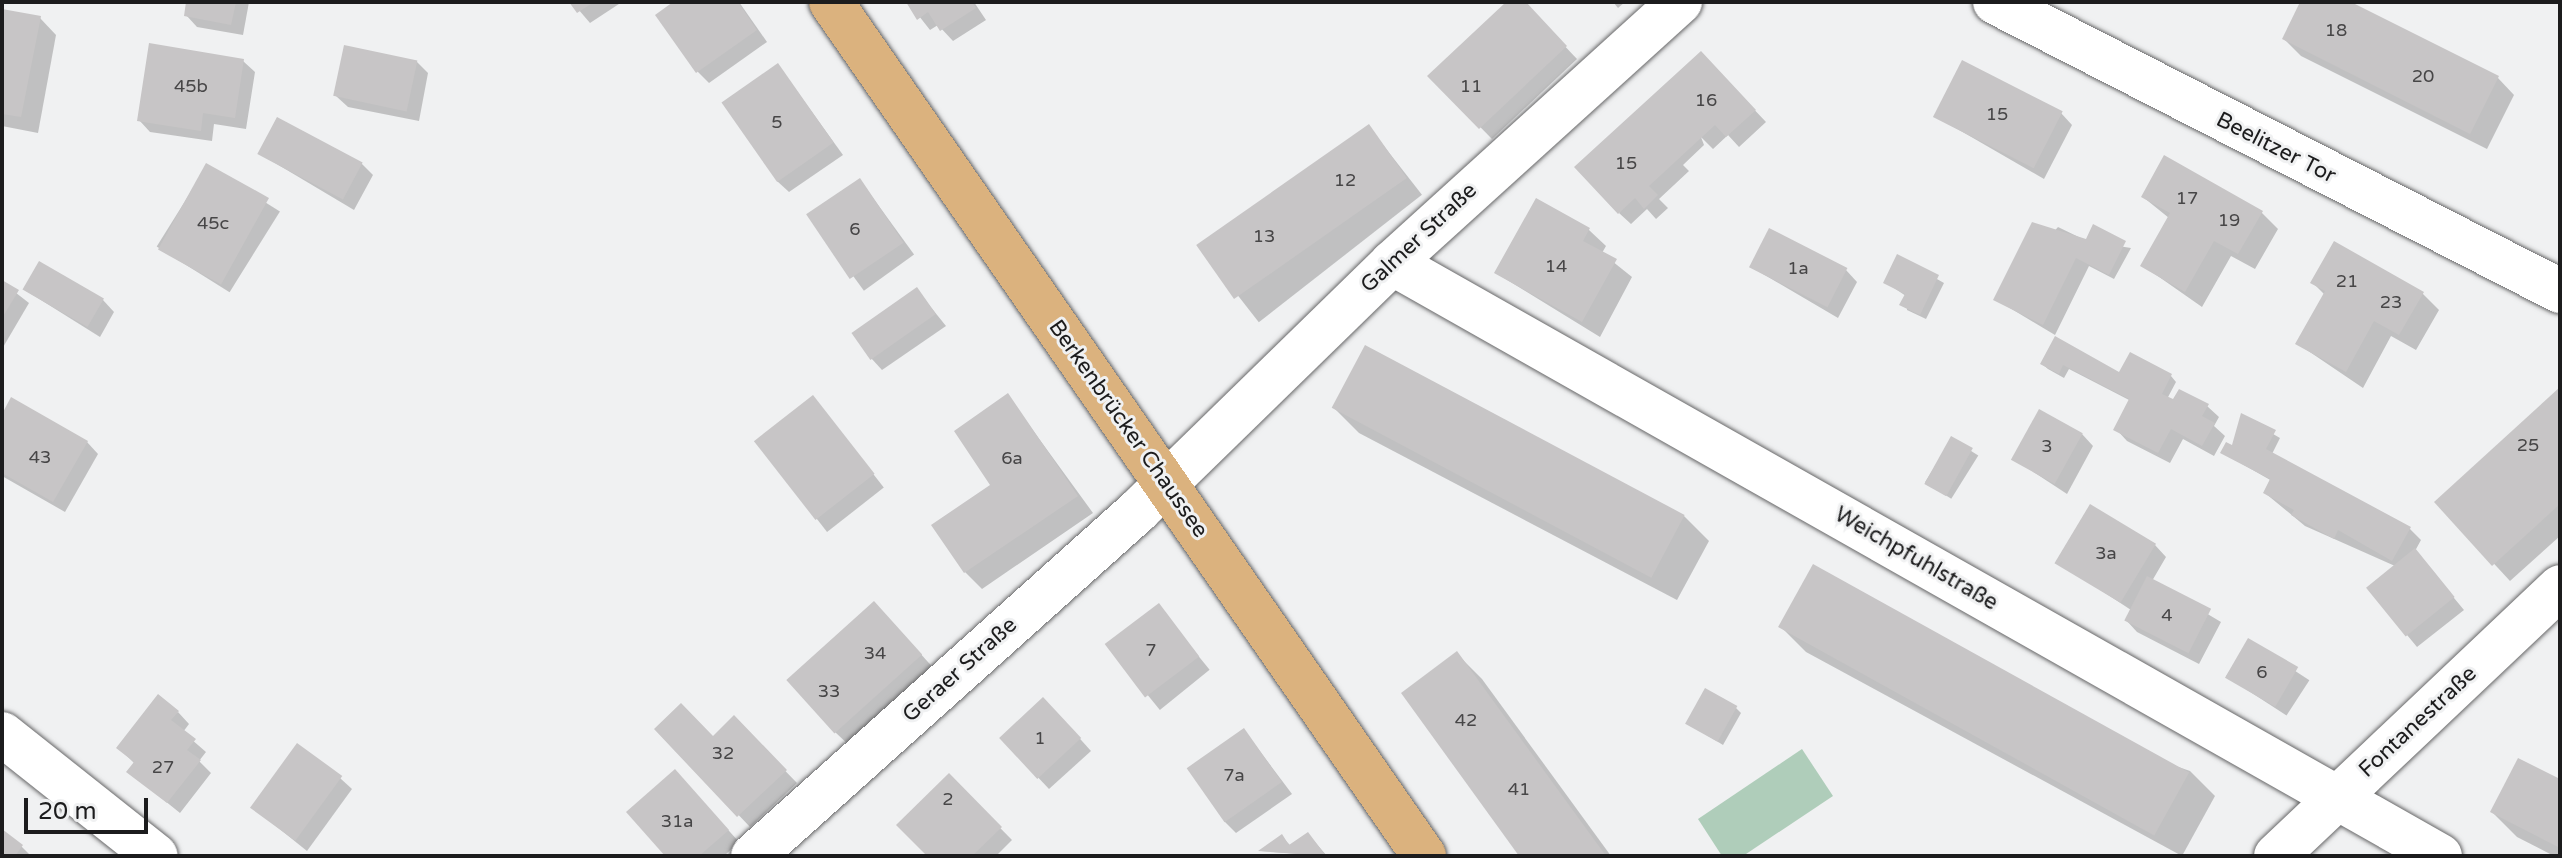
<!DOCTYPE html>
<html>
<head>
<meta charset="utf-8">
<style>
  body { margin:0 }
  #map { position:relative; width:2562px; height:858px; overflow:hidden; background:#f0f1f2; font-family:"Varela Round",sans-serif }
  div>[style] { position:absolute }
  .green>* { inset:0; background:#afcdba }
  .shadow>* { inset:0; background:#0003; transform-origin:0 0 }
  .building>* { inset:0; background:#c7c5c6; transform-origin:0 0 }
  .roads { filter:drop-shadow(0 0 2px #676768) drop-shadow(0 0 2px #676768) }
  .minor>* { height:44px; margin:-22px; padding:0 22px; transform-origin:22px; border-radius:22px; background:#fff }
  .major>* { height:44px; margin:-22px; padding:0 22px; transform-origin:22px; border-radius:22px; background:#dbb27e }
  span { translate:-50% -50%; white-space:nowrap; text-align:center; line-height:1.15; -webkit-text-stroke:6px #f0f1f2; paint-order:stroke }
  .number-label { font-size:18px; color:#474647 }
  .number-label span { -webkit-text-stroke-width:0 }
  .street-label { font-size:22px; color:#1c1c1d }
  .frame { position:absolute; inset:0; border:4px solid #1c1c1d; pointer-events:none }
  .scale { position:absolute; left:24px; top:798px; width:124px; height:36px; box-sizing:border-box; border:4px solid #1c1c1d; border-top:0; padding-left:10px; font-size:24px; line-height:28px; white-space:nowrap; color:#1c1c1d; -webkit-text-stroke:6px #f0f1f2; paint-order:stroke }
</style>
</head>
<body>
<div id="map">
  <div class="green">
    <div style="clip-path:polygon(1802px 749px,1833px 796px,1743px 856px,1722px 856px,1698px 819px)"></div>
  </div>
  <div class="shadow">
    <div style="clip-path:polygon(188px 2px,249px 2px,243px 35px,197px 27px,186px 15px)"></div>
    <div style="clip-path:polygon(572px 2px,622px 2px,590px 23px)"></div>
    <div style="clip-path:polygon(677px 2px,739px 2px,767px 42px,709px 83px,698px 72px)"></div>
    <div style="clip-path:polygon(908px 2px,974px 2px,986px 20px,953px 41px,938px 25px,930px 30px)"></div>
    <div style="clip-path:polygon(1509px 2px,1523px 2px,1577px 59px,1492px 139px,1430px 76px)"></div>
    <div style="clip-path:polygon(1613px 2px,1625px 2px,1618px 8px)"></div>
    <div style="clip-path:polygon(2303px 2px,2346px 2px,2498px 78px,2514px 95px,2487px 149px,2301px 56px,2284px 39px)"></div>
    <div style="clip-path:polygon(2px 11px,40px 18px,56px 35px,38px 133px,2px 126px)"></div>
    <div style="clip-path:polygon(243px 61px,255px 72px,246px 129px,214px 124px,212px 141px,150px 132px,139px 120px)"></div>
    <div style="clip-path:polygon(416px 61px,428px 73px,419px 121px,348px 107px,336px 96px)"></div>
    <div style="clip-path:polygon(778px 65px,843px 155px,789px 192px,777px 181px)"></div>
    <div style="clip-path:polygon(1712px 65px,1766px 122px,1739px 147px,1728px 135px,1713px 149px,1701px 137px,1704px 145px,1683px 165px,1689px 171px,1659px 199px,1668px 208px,1656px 219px,1647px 209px,1631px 224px,1619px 213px)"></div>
    <div style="clip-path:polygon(2061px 113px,2072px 125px,2044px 179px,1935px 116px)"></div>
    <div style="left:1369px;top:127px;width:86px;height:207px;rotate:52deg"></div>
    <div style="clip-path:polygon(260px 154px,362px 164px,373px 175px,354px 210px)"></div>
    <div style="left:207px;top:166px;width:86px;height:95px;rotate:32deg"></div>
    <div style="left:860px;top:180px;width:92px;height:62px;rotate:54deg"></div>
    <div style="clip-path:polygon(2143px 197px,2262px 213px,2278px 229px,2255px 269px,2231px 256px,2202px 307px,2142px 265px,2169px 218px)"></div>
    <div style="clip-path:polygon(1536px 201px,1589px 230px,1606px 246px,1602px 253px,1632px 277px,1600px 337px,1496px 273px)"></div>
    <div style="clip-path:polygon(2058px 227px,2087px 241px,2131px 248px,2114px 279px,2089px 266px,2055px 335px,1995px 299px)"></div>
    <div style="clip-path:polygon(1898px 257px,1944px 283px,1926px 319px,1907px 310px,1906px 296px,1885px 282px)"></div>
    <div style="clip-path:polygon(1751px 267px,1846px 270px,1857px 282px,1838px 318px)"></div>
    <div style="clip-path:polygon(2px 282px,29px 303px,2px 349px)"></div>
    <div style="clip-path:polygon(2313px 283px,2422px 293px,2439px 310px,2416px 350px,2391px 336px,2363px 388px,2298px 344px,2325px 295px)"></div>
    <div style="clip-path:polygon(25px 290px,103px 300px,114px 312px,100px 337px)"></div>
    <div style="clip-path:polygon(917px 290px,946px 326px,882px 370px,871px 358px)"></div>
    <div style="clip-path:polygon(2056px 338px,2120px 374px,2171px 376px,2176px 382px,2167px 399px,2207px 406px,2219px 417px,2214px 426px,2225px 436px,2214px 456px,2183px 439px,2170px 463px,2127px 441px,2116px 429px,2131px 401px,2069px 369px,2064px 378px,2048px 369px,2042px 364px)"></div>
    <div style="clip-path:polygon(2560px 390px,2560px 536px,2510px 581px,2437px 502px)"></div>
    <div style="clip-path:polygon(1008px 396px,1093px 513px,982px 589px,965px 572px,993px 485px)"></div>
    <div style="left:813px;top:397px;width:115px;height:72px;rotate:52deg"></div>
    <div style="clip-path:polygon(1334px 408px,1684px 516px,1709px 541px,1677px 600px,1359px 433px)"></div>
    <div style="clip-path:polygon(2242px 416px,2280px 438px,2272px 454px,2410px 529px,2421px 540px,2415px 551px,2464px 610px,2417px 647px,2368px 588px,2395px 566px,2305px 526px,2265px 493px,2272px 481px,2223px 453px,2233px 448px)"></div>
    <div style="clip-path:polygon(2px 418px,87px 442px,98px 454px,65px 512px,2px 476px)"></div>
    <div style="clip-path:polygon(2082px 434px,2093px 446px,2067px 494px,2014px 459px)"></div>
    <div style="left:1952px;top:439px;width:31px;height:51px;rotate:32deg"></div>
    <div style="clip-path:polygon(2155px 545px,2166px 557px,2152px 581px,2221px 622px,2199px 664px,2137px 632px,2126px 620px,2131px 610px,2058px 562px)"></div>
    <div style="left:1158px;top:606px;width:82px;height:64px;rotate:51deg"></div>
    <div style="clip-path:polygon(891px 621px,937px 672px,852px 748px,835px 732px)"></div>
    <div style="clip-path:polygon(1781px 627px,2190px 771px,2215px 796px,2182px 856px,1806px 652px)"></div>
    <div style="left:2249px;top:641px;width:72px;height:42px;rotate:33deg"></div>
    <div style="clip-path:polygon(1457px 654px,1482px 679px,1611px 856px,1522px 856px)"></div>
    <div style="clip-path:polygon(1736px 708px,1741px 713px,1723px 745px,1687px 723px)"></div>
    <div style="clip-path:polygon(1055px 711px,1091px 751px,1049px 789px,1001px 738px)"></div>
    <div style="clip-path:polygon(178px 712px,189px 724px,183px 732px,206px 752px,199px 761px,211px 773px,180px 813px,129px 772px,135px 764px,119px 748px)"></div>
    <div style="clip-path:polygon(734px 718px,797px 783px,750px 827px,657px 729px,713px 738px)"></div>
    <div style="clip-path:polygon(1244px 730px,1292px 794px,1236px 833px,1224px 821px)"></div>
    <div style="clip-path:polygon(949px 776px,1012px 840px,996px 856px,929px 856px)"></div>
    <div style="clip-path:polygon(340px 778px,352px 789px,307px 851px,252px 807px)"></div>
    <div style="clip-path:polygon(2560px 781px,2560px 856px,2554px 856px,2517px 837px,2492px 812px)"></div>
    <div style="clip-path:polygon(686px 783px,739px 842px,724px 856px,668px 856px)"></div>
    <div style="clip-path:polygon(2px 832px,22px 847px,31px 856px,2px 856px)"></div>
    <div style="clip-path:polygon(1308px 834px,1327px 856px,1261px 851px,1282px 837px,1291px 846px)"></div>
  </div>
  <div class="building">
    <div style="clip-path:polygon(186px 2px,236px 2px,231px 25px,184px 16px)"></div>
    <div style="clip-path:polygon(569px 2px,594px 2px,577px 13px)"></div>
    <div style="clip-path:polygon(673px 2px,738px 2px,757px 30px,696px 73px,655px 15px)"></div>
    <div style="clip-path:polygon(906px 2px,972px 2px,976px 8px,940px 31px,928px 12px,917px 20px)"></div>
    <div style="clip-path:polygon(1506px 2px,1526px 2px,1567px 46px,1479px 129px,1427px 76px)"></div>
    <div style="clip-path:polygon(2300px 2px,2351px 2px,2499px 76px,2470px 134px,2282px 39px)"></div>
    <div style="clip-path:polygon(2px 9px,41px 16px,21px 117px,2px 114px)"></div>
    <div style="clip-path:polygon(149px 43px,244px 59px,235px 118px,203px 113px,201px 131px,137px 121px)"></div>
    <div style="left:344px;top:45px;width:75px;height:52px;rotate:12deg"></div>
    <div style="clip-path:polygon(1701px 51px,1756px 110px,1726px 137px,1715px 125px,1649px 186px,1658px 195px,1644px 209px,1635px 198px,1618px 214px,1574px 167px)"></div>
    <div style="left:1962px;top:60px;width:113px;height:64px;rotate:27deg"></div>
    <div style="left:778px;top:63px;width:97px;height:69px;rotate:55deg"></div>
    <div style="left:277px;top:117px;width:97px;height:42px;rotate:28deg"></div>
    <div style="left:1369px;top:124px;width:66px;height:211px;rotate:55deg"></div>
    <div style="clip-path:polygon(2164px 155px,2263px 211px,2238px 254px,2214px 241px,2185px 292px,2140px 266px,2170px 213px,2141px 197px)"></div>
    <div style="left:206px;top:163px;width:72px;height:99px;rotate:29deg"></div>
    <div style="left:860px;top:178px;width:78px;height:65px;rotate:56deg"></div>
    <div style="clip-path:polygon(1536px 198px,1590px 228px,1583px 241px,1617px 259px,1582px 322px,1494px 273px)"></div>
    <div style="clip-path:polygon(2032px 222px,2086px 239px,2093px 224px,2126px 241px,2109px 275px,2076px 258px,2043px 325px,1993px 300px)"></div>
    <div style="left:1769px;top:228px;width:88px;height:44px;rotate:27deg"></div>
    <div style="clip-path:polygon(2334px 241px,2424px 292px,2399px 335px,2374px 321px,2346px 372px,2295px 344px,2325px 291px,2310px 283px)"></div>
    <div style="clip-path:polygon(1897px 254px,1939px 275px,1920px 315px,1899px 305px,1905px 294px,1883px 283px)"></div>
    <div style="left:39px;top:261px;width:75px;height:33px;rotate:30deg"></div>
    <div style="clip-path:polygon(2px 280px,19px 290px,2px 318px)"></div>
    <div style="left:917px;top:287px;width:33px;height:80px;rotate:55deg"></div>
    <div style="clip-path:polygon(2055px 336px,2119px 372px,2130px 352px,2172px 374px,2162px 394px,2173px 399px,2179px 389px,2209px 404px,2202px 416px,2215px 423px,2202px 446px,2171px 429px,2158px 453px,2113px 430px,2129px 399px,2063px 365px,2059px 374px,2040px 364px)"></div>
    <div style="left:1365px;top:345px;width:362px;height:71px;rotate:28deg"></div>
    <div style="clip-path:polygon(2560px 387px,2560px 504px,2492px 566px,2434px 502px)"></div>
    <div style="clip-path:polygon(1008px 393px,1078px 496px,964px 573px,931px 525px,990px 485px,954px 431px)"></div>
    <div style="left:813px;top:395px;width:100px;height:75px;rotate:52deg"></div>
    <div style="clip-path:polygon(11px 397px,88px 441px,53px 502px,2px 473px,2px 414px)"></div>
    <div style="left:2039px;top:409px;width:50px;height:58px;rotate:29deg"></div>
    <div style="clip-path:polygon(2241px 413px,2276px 430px,2266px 449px,2411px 527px,2392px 561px,2338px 530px,2334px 539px,2291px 515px,2294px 510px,2263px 493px,2270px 479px,2220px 453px,2226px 442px,2232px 445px)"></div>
    <div style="left:1951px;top:436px;width:25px;height:55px;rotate:29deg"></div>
    <div style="left:2090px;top:504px;width:77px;height:69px;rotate:31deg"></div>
    <div style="left:2415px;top:548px;width:63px;height:63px;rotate:51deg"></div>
    <div style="left:1813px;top:564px;width:430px;height:72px;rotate:29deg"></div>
    <div style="left:2147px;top:576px;width:72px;height:50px;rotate:27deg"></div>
    <div style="left:874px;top:601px;width:72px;height:118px;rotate:48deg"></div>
    <div style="left:1159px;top:603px;width:67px;height:68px;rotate:53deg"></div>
    <div style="left:2248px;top:638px;width:58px;height:46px;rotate:30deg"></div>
    <div style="clip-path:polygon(1457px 651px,1606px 856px,1519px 856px,1401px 693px)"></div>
    <div style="left:1705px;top:688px;width:37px;height:41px;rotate:29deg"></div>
    <div style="clip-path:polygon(158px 694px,179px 711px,171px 720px,196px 739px,187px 750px,201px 760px,167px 803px,126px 772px,134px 762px,116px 748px)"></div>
    <div style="left:1043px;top:697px;width:56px;height:60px;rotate:47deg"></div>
    <div style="clip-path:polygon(681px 703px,713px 736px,734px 715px,787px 770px,737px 817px,654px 729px)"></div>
    <div style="left:1244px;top:728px;width:66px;height:70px;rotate:55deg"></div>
    <div style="left:297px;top:743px;width:56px;height:80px;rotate:36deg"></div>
    <div style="clip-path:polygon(2518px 758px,2560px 779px,2560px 848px,2490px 812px)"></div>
    <div style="clip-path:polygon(675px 769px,729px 830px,699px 856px,665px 856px,626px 812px)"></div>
    <div style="clip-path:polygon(949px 773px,1002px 827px,972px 856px,927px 856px,896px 825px)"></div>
    <div style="clip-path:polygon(2px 829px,23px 845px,15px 856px,2px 856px)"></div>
    <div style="clip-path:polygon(1308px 832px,1326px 856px,1258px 851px,1282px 834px,1289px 845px)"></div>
  </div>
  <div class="roads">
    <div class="minor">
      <div style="left:1995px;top:2px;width:635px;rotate:27.09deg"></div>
      <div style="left:1392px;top:263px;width:1204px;rotate:29.5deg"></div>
      <div style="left:2px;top:734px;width:196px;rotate:38.4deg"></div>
      <div style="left:753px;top:856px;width:518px;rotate:-41.87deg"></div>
      <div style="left:1139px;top:510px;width:354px;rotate:-44.3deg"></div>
      <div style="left:1392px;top:263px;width:389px;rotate:-42.2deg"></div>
      <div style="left:2276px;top:856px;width:391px;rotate:-43.4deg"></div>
    </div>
    <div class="major">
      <div style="left:831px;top:2px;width:1040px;rotate:55.22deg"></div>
    </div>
  </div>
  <div class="number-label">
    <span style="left:2336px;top:30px">18</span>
    <span style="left:2423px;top:76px">20</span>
    <span style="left:191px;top:86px">45b</span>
    <span style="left:1471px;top:86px">11</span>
    <span style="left:1706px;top:100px">16</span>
    <span style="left:1997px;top:114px">15</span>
    <span style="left:777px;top:122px">5</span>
    <span style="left:1626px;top:163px">15</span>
    <span style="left:1345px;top:180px">12</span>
    <span style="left:2187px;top:198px">17</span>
    <span style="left:2229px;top:220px">19</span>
    <span style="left:213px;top:223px">45c</span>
    <span style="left:855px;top:229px">6</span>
    <span style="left:1264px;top:236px">13</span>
    <span style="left:1556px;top:266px">14</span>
    <span style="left:1798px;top:268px">1a</span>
    <span style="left:2347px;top:281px">21</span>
    <span style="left:2391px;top:302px">23</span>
    <span style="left:2528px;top:445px">25</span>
    <span style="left:2047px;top:446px">3</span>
    <span style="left:40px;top:457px">43</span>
    <span style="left:1012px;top:458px">6a</span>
    <span style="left:2106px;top:553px">3a</span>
    <span style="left:2167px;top:615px">4</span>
    <span style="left:1151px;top:650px">7</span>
    <span style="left:875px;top:653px">34</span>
    <span style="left:2262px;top:672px">6</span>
    <span style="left:829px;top:691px">33</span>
    <span style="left:1466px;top:720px">42</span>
    <span style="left:1040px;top:738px">1</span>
    <span style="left:723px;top:753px">32</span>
    <span style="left:163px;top:767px">27</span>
    <span style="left:1234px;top:775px">7a</span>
    <span style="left:1519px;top:789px">41</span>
    <span style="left:948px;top:799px">2</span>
    <span style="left:677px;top:821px">31a</span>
  </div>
  <div class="street-label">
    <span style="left:2276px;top:148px;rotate:27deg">Beelitzer Tor</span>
    <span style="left:1419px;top:238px;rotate:-43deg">Galmer Straße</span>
    <span style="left:1128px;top:429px;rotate:55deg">Berkenbrücker Chaussee</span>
    <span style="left:1916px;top:559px;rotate:30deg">Weichpfuhlstraße</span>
    <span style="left:960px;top:670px;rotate:-42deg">Geraer Straße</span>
    <span style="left:2418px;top:722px;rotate:-43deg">Fontanestraße</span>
  </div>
  <div class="frame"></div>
  <div class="scale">20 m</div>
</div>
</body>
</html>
